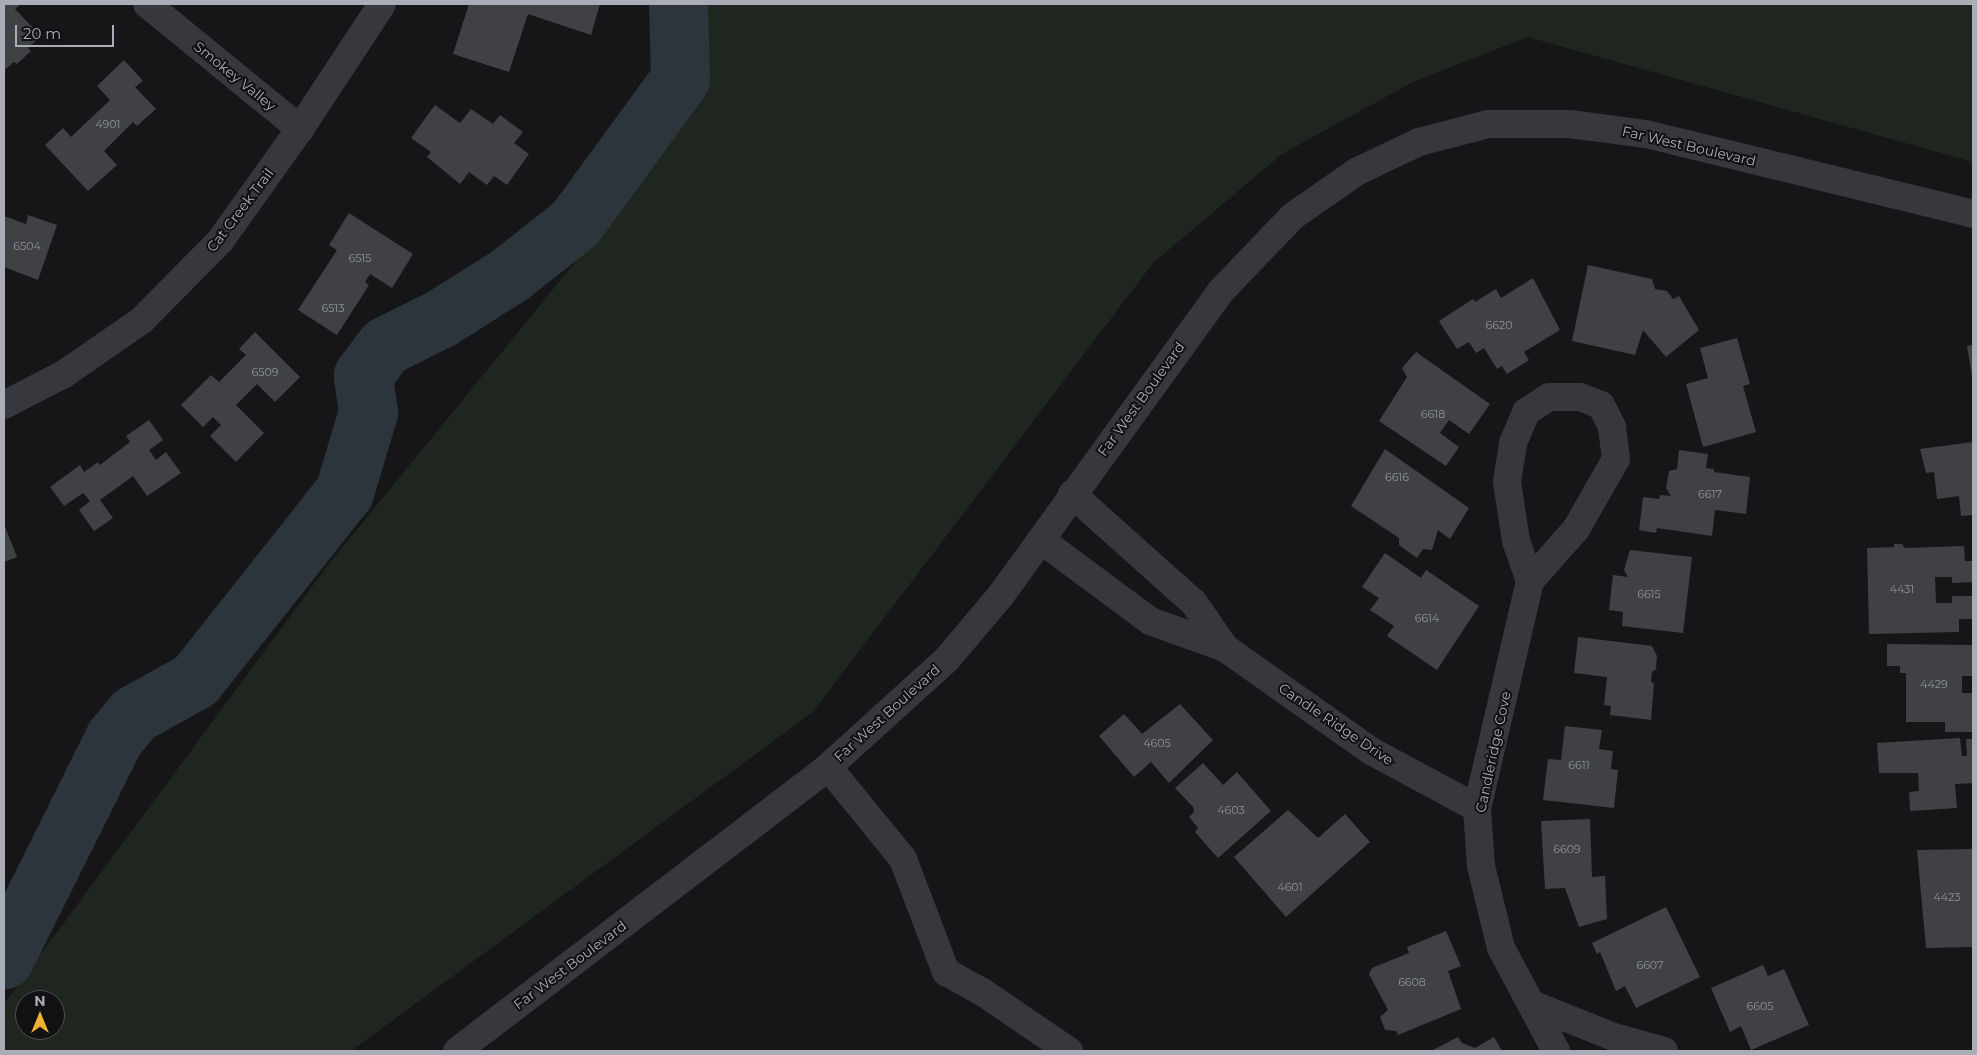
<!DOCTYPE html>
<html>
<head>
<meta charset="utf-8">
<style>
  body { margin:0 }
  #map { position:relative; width:1977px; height:1055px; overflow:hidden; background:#161618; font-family:Montserrat,sans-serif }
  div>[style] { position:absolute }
  .green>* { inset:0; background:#1e261f }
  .river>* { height:59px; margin:-29.5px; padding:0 29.5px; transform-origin:29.5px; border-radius:29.5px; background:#2c353c }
  .building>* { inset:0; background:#404145 }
  .minor>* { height:28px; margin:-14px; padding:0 14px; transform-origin:14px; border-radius:14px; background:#37383d }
  .tertiary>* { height:28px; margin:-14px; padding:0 14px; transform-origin:14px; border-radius:14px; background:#37383d }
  span { translate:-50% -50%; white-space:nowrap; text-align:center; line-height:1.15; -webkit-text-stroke:4px #111113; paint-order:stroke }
  .number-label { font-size:11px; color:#8e929b }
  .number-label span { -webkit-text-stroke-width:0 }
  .street-label { font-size:14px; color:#a8adb8 }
  .frame { position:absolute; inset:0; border:5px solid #a8adb8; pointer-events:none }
  .north { position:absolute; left:15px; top:990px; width:50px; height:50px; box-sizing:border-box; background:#111113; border:1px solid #4d4f55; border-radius:50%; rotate:0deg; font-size:14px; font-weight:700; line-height:20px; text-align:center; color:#a8adb8 }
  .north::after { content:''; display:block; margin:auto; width:18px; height:22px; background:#f2b134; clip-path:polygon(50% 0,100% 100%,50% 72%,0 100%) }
  .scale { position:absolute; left:15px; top:25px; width:99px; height:22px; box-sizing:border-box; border:2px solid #a8adb8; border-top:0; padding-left:6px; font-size:15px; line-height:18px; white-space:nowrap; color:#a8adb8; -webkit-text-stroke:4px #111113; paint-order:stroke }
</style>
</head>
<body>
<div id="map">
  <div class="green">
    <div style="clip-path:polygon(evenodd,697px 4px,1973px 4px,1973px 162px,1528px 37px,1413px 82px,1282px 154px,1153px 263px,813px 712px,351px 1051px,4px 1051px,4px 1004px,328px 565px,603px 228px,697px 4px,25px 1000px,55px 1000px,55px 1030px,25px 1030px,25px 1000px)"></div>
  </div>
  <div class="river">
    <div style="left:4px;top:959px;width:247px;rotate:-63.5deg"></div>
    <div style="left:114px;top:738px;width:31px;rotate:-50deg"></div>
    <div style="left:134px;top:714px;width:70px;rotate:-29.1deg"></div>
    <div style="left:195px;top:680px;width:240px;rotate:-51.6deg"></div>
    <div style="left:344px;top:492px;width:84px;rotate:-73.3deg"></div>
    <div style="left:368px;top:412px;width:37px;rotate:-98deg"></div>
    <div style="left:363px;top:375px;width:36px;rotate:-53deg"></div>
    <div style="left:385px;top:346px;width:63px;rotate:-26.6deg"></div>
    <div style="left:441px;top:318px;width:80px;rotate:-32.3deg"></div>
    <div style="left:509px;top:275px;width:84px;rotate:-38.2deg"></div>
    <div style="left:575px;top:223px;width:178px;rotate:-53.9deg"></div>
    <div style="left:680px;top:79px;width:75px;rotate:-91.5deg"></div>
  </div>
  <div class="building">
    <div style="clip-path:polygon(4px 4px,21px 4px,15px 9px,41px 36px,28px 48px,31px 51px,17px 64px,14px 62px,6px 69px,4px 66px)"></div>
    <div style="clip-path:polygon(469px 4px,600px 4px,591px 35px,528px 14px,509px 72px,453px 54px)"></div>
    <div style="clip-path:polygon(124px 60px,143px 81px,135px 87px,156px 109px,137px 126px,133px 122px,104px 151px,117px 165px,88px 191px,45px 145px,63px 128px,71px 137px,110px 100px,97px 86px)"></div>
    <div style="clip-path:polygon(435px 105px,460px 123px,471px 109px,493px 124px,500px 115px,523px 132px,514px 143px,529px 154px,507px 185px,494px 176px,487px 185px,469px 172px,460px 184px,427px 157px,431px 152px,411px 138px)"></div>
    <div style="clip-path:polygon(349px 213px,413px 254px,392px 288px,370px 274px,365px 282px,369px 285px,337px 335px,298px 310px,337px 250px,329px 245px)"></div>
    <div style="clip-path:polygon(28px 215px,57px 225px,38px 280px,4px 267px,4px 216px,26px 224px)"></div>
    <div style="clip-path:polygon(1588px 265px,1652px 279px,1655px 289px,1667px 291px,1673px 299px,1679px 296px,1699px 330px,1666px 357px,1643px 330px,1635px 355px,1572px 341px)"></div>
    <div style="clip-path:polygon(1533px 278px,1560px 330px,1524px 352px,1529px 360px,1507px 374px,1502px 366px,1497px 369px,1484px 348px,1476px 353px,1469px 342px,1457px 349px,1439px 321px,1473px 299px,1475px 302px,1496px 289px,1501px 298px)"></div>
    <div style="clip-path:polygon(255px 332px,300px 377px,275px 402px,257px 384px,236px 405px,264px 433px,236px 462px,210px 436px,221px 425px,213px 417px,203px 427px,181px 405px,211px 375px,219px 382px,246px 355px,239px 349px)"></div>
    <div style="clip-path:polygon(1737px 338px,1750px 384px,1743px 386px,1756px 432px,1703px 447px,1686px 384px,1708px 378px,1700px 348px)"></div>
    <div style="clip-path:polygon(1973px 345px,1973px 376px,1972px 376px,1967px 346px)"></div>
    <div style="clip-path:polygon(1416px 352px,1490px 404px,1469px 434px,1449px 420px,1440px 433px,1459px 447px,1446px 466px,1379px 421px,1407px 377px,1402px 368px)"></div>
    <div style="clip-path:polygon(149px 420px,163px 440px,149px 450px,156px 460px,166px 452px,181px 473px,147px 496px,133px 476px,100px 500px,113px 518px,94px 531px,79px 510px,90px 501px,83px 493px,64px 506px,50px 487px,80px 465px,84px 472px,98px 462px,100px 465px,130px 442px,126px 436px)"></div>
    <div style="clip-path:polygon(1973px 442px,1973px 515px,1961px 516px,1959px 496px,1937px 499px,1934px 472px,1926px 473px,1920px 449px)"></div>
    <div style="clip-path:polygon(1385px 449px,1469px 508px,1450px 539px,1438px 530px,1432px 550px,1423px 549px,1417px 558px,1399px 545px,1399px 538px,1351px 506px)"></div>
    <div style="clip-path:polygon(1679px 450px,1708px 454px,1706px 468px,1714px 469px,1714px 472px,1750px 477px,1746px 514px,1715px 510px,1712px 536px,1657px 528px,1656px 533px,1639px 530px,1643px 497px,1659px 499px,1660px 495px,1671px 496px,1666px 488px,1669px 471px,1677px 469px)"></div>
    <div style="clip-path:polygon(4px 524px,17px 557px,4px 562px)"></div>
    <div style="clip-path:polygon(1894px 544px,1902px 544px,1905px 548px,1964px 546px,1965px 561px,1973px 561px,1973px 582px,1952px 583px,1952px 577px,1935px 577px,1936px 603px,1952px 603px,1952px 596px,1973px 596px,1973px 619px,1959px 619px,1959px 632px,1869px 634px,1867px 548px,1894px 547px)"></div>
    <div style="clip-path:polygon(1630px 550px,1692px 557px,1683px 633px,1622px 626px,1623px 612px,1609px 610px,1613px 575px,1628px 577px,1624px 570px)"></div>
    <div style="clip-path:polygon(1385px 553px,1421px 578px,1426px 570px,1479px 606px,1437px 670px,1387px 636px,1394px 626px,1370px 610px,1379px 598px,1362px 587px)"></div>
    <div style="clip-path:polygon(1578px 637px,1652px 646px,1657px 656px,1656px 669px,1652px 672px,1651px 682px,1654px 683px,1651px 720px,1610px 715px,1611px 706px,1604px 705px,1607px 677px,1574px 673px)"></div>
    <div style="clip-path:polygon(1887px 644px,1973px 645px,1973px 676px,1962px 676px,1962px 693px,1973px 693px,1973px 732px,1945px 732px,1945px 722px,1906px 722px,1906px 673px,1900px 673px,1900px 666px,1887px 666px)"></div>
    <div style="clip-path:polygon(1180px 704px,1213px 740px,1169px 783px,1151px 762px,1134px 777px,1099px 736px,1124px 714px,1142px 734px)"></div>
    <div style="clip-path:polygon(1565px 726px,1602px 730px,1599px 749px,1613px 751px,1611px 769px,1618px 770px,1614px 808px,1543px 800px,1548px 759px,1561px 760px)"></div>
    <div style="clip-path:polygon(1960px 738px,1962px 756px,1967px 756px,1966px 739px,1973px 739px,1973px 783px,1955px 784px,1957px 808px,1910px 811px,1909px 792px,1919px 791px,1918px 773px,1879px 773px,1877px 743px)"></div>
    <div style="clip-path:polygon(1203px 763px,1223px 785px,1237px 772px,1271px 811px,1218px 858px,1195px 832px,1198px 828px,1189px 817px,1194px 812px,1193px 807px,1175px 788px)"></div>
    <div style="clip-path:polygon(1288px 810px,1318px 838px,1345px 814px,1370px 842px,1286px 917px,1234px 857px)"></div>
    <div style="clip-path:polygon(1590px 819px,1592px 877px,1605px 876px,1607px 919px,1579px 927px,1565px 888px,1545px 889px,1541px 821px)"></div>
    <div style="clip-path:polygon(1973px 849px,1973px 947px,1926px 948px,1917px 850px)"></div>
    <div style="clip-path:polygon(1666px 907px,1700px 977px,1636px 1008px,1625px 986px,1616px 991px,1600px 952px,1597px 954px,1592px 943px)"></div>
    <div style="clip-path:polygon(1446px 931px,1461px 966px,1448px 971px,1461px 1009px,1398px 1035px,1396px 1031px,1385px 1030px,1380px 1017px,1388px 1010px,1369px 974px,1372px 968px,1409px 953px,1407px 947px)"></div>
    <div style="clip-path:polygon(1763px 965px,1768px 976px,1784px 969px,1809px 1025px,1751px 1050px,1741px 1026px,1730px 1032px,1711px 988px)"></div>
    <div style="clip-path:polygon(1458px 1037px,1462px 1043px,1475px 1048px,1494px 1037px,1502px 1051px,1431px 1051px)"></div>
  </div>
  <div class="minor">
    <div style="left:147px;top:4px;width:198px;rotate:39.2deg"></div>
    <div style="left:4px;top:405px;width:68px;rotate:-27.3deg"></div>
    <div style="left:64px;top:374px;width:95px;rotate:-34.7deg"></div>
    <div style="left:142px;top:320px;width:111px;rotate:-45.4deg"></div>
    <div style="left:220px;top:241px;width:138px;rotate:-54.5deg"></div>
    <div style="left:300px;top:129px;width:149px;rotate:-56.7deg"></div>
    <div style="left:1072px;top:494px;width:164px;rotate:41.8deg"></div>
    <div style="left:1194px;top:603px;width:55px;rotate:55.4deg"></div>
    <div style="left:1041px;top:540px;width:136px;rotate:36.6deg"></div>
    <div style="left:1150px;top:621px;width:80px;rotate:19.8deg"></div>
    <div style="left:1225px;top:648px;width:179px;rotate:35.2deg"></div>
    <div style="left:1371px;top:751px;width:120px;rotate:28.3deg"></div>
    <div style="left:1530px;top:581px;width:42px;rotate:-109.3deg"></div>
    <div style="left:1516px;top:541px;width:60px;rotate:-98.7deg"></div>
    <div style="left:1507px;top:482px;width:39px;rotate:-81deg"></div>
    <div style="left:1513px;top:443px;width:34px;rotate:-67deg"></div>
    <div style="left:1526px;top:412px;width:27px;rotate:-33deg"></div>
    <div style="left:1549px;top:397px;width:31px"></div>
    <div style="left:1580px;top:397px;width:22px;rotate:21deg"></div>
    <div style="left:1601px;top:405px;width:25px;rotate:63deg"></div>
    <div style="left:1612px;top:427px;width:32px;rotate:83deg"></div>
    <div style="left:1616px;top:459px;width:81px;rotate:119.7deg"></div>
    <div style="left:1576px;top:529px;width:69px;rotate:131.5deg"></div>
    <div style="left:1530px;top:581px;width:233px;rotate:103.1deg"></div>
    <div style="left:1477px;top:808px;width:58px;rotate:86.1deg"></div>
    <div style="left:1481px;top:866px;width:84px;rotate:76.3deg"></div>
    <div style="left:1501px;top:948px;width:117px;rotate:61.9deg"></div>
    <div style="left:828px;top:767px;width:119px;rotate:50.8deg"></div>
    <div style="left:903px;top:859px;width:121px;rotate:69.2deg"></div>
    <div style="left:946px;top:972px;width:43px;rotate:28.9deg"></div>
    <div style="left:984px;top:993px;width:103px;rotate:34.3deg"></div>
    <div style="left:1534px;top:1005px;width:86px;rotate:21.8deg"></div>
    <div style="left:1614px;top:1037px;width:52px;rotate:15.6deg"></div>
  </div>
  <div class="tertiary">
    <div style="left:457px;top:1051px;width:467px;rotate:-37.4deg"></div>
    <div style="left:828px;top:767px;width:161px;rotate:-42.2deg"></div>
    <div style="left:947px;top:659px;width:84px;rotate:-49.8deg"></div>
    <div style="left:1001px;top:595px;width:375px;rotate:-54.1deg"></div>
    <div style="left:1221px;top:291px;width:104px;rotate:-46.2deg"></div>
    <div style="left:1293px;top:216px;width:77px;rotate:-34.9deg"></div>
    <div style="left:1356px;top:172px;width:70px;rotate:-25.5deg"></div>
    <div style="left:1419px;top:142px;width:71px;rotate:-14.6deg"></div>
    <div style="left:1488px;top:124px;width:82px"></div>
    <div style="left:1570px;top:124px;width:77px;rotate:7.5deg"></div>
    <div style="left:1646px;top:134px;width:337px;rotate:13.7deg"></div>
  </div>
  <div class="number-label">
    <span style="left:108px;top:124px">4901</span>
    <span style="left:27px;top:246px">6504</span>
    <span style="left:360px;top:258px">6515</span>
    <span style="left:333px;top:308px">6513</span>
    <span style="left:1499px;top:325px">6620</span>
    <span style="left:265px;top:372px">6509</span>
    <span style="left:1433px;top:414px">6618</span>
    <span style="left:1397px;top:477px">6616</span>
    <span style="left:1710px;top:494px">6617</span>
    <span style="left:1902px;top:589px">4431</span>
    <span style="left:1649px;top:594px">6615</span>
    <span style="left:1427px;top:618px">6614</span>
    <span style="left:1934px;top:684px">4429</span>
    <span style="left:1157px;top:743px">4605</span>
    <span style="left:1579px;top:765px">6611</span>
    <span style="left:1231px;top:810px">4603</span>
    <span style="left:1567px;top:849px">6609</span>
    <span style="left:1290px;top:887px">4601</span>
    <span style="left:1947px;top:897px">4423</span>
    <span style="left:1650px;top:965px">6607</span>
    <span style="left:1412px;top:982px">6608</span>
    <span style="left:1760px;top:1006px">6605</span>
  </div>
  <div class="street-label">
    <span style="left:235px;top:76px;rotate:39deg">Smokey Valley</span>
    <span style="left:1689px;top:146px;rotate:13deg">Far West Boulevard</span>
    <span style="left:240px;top:210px;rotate:-53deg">Cat Creek Trail</span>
    <span style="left:1141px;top:399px;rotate:-54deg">Far West Boulevard</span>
    <span style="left:887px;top:713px;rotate:-42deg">Far West Boulevard</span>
    <span style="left:1336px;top:724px;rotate:34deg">Candle Ridge Drive</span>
    <span style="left:1493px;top:752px;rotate:-78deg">Candleridge Cove</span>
    <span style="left:570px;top:965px;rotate:-37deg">Far West Boulevard</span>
  </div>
  <div class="frame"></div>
  <div class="north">N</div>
  <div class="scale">20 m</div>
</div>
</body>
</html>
